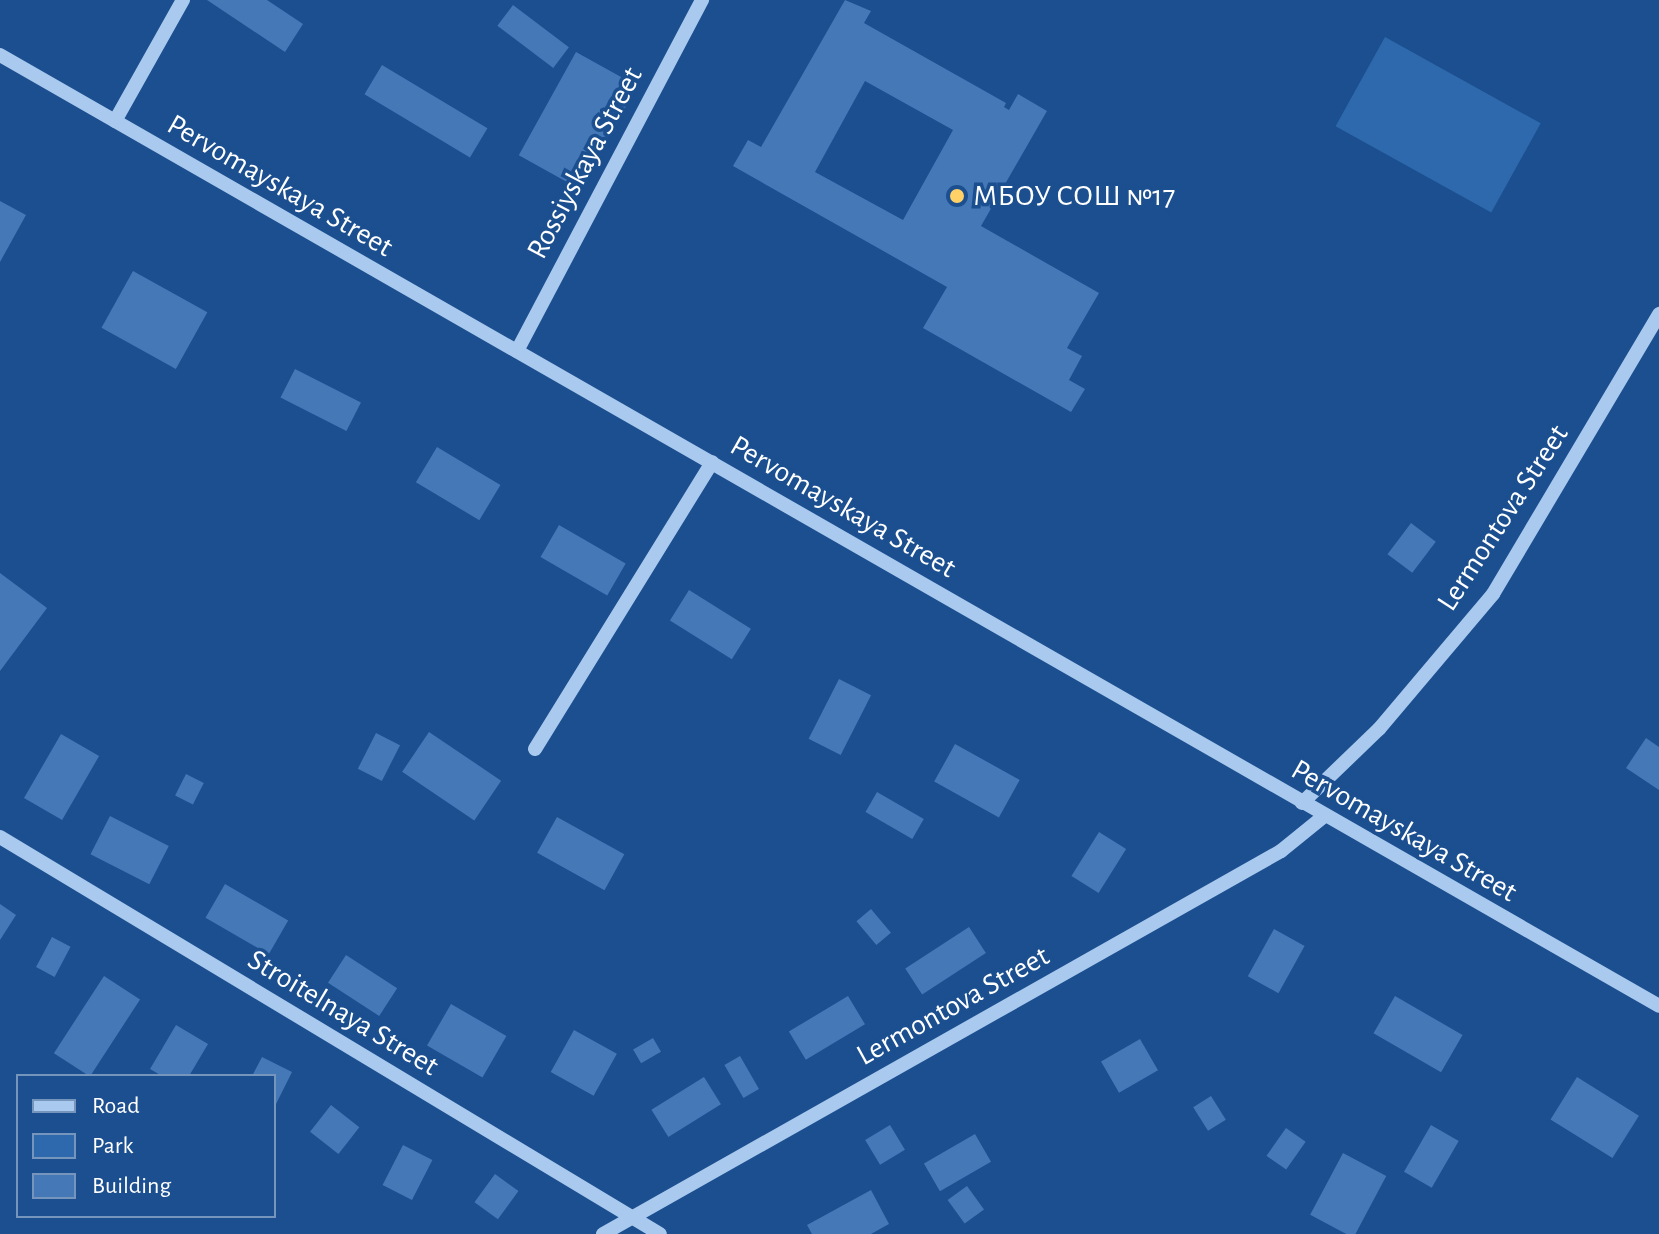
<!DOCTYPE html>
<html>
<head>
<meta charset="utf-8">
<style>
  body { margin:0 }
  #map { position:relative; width:1659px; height:1234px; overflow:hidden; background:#1b4f8f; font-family:"Alegreya Sans",sans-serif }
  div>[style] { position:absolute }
  .green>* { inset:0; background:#2e69ad; transform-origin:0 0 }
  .building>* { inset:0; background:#4478b7; transform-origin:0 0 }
  .minor>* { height:14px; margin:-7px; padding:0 7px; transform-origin:7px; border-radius:7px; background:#a9c9ee }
  .dots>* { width:22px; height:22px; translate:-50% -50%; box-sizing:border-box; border:4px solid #1b4f8f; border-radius:50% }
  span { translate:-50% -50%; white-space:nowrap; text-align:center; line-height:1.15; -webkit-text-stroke:7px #1b4f8f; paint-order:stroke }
  .street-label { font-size:30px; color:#fff }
  .poi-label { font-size:30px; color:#fff }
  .left { translate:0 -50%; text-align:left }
  .legend { position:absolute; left:16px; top:1074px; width:260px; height:144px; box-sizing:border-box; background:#1b4f8f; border:2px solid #7695bc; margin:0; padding:10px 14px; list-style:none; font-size:24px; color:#fff }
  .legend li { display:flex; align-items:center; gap:16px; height:40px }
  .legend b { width:40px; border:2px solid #7695bc }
</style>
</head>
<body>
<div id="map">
  <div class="green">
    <div style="left:1385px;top:37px;width:178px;height:102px;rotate:29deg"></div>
  </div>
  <div class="building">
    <div style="clip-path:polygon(207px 0,267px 0,303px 24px,285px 52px)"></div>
    <div style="clip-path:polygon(evenodd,845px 0,871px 11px,864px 23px,1006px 103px,1004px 107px,1009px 110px,1018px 94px,1047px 111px,981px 226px,1099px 293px,1067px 348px,1082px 356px,1069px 380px,1085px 389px,1071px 412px,923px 328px,947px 287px,733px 166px,748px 140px,761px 147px,845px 0,865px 81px,953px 130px,903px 220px,815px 172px,865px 81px)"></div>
    <div style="left:513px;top:5px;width:70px;height:26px;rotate:37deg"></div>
    <div style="left:576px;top:52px;width:70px;height:118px;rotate:29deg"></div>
    <div style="left:382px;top:65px;width:123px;height:34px;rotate:31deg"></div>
    <div style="clip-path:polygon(0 201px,26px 215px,0 262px)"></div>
    <div style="left:133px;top:271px;width:85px;height:65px;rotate:29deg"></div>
    <div style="left:295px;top:369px;width:74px;height:32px;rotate:27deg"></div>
    <div style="left:437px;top:447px;width:74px;height:41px;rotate:31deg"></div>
    <div style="left:1411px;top:523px;width:31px;height:39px;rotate:37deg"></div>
    <div style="left:559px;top:525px;width:77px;height:37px;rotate:30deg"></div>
    <div style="clip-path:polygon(0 573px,47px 608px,0 671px)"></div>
    <div style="left:689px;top:590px;width:73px;height:36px;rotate:32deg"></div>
    <div style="left:839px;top:679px;width:36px;height:67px;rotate:27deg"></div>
    <div style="left:429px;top:732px;width:87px;height:48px;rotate:34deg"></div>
    <div style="left:376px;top:733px;width:27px;height:40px;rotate:27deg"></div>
    <div style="left:61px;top:734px;width:44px;height:74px;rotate:30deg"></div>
    <div style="clip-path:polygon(1646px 738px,1659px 747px,1659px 790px,1626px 768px)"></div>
    <div style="left:955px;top:744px;width:74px;height:43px;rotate:29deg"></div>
    <div style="left:186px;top:774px;width:20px;height:24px;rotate:27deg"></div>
    <div style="left:877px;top:792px;width:54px;height:23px;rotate:30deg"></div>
    <div style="left:110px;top:816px;width:66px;height:43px;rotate:27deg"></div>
    <div style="left:557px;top:817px;width:77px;height:41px;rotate:29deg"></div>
    <div style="left:1099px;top:832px;width:32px;height:52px;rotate:32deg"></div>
    <div style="left:225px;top:884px;width:73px;height:39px;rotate:30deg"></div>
    <div style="clip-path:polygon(0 904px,16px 915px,0 940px)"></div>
    <div style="left:871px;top:909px;width:31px;height:19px;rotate:50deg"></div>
    <div style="left:969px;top:927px;width:31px;height:76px;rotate:57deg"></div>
    <div style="left:1274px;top:929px;width:35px;height:54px;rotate:29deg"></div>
    <div style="left:52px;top:937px;width:21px;height:34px;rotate:28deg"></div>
    <div style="left:346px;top:955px;width:61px;height:33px;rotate:33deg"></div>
    <div style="left:104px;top:976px;width:43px;height:92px;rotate:33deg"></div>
    <div style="left:848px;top:996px;width:33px;height:69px;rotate:59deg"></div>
    <div style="left:1395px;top:996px;width:78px;height:43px;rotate:30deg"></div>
    <div style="left:451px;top:1004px;width:64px;height:48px;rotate:30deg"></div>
    <div style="clip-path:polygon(176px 1025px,208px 1044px,189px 1076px,162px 1076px,150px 1069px)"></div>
    <div style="left:574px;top:1030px;width:49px;height:48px;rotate:29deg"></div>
    <div style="left:653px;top:1038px;width:16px;height:23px;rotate:60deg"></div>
    <div style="left:1140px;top:1039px;width:36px;height:45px;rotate:60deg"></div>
    <div style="left:740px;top:1056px;width:38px;height:18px;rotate:60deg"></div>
    <div style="clip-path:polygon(262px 1057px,292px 1072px,274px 1108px,274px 1076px,252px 1076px)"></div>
    <div style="left:704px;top:1077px;width:32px;height:62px;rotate:58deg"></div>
    <div style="left:1577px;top:1077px;width:73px;height:50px;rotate:32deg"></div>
    <div style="left:1211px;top:1096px;width:28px;height:21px;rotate:58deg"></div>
    <div style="left:331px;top:1105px;width:36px;height:34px;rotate:38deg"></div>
    <div style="left:890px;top:1125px;width:29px;height:29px;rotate:59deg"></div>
    <div style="left:1431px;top:1125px;width:32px;height:54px;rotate:30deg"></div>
    <div style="left:1286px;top:1128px;width:24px;height:34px;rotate:35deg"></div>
    <div style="left:975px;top:1134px;width:32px;height:59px;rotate:60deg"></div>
    <div style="left:403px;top:1145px;width:33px;height:45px;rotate:27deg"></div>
    <div style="left:1343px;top:1153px;width:49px;height:70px;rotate:28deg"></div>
    <div style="left:495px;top:1174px;width:29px;height:35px;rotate:36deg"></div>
    <div style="left:967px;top:1186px;width:29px;height:24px;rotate:54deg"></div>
    <div style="clip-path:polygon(871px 1190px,889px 1224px,871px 1234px,812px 1234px,807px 1225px)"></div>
  </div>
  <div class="minor">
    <div style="left:0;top:55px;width:1912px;rotate:29.82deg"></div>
    <div style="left:115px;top:121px;width:139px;rotate:-60.7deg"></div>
    <div style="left:517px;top:351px;width:397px;rotate:-62.2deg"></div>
    <div style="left:535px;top:749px;width:337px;rotate:-58.3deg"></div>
    <div style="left:1302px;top:803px;width:107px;rotate:-43.9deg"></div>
    <div style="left:1379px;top:729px;width:177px;rotate:-49.8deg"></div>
    <div style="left:1493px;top:594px;width:326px;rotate:-59.3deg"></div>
    <div style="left:0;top:837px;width:770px;rotate:31.03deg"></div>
    <div style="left:603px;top:1234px;width:779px;rotate:-29.46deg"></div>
    <div style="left:1281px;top:851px;width:54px;rotate:-39deg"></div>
  </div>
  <div class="dots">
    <div style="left:957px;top:196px;background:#ffd166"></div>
  </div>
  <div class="street-label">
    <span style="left:585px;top:163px;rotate:-62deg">Rossiyskaya Street</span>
    <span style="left:280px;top:186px;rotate:30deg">Pervomayskaya Street</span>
    <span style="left:843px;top:507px;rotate:30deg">Pervomayskaya Street</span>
    <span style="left:1503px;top:518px;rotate:-57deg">Lermontova Street</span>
    <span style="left:1404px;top:831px;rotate:30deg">Pervomayskaya Street</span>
    <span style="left:953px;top:1006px;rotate:-29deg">Lermontova Street</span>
    <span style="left:343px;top:1013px;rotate:31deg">Stroitelnaya Street</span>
  </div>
  <div class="poi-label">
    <span class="left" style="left:973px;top:196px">МБОУ СОШ №17</span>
  </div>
  <ul class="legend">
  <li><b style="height:10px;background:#a9c9ee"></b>Road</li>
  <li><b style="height:22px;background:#2e69ad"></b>Park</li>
  <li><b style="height:22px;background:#4478b7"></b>Building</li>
  </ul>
</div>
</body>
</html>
